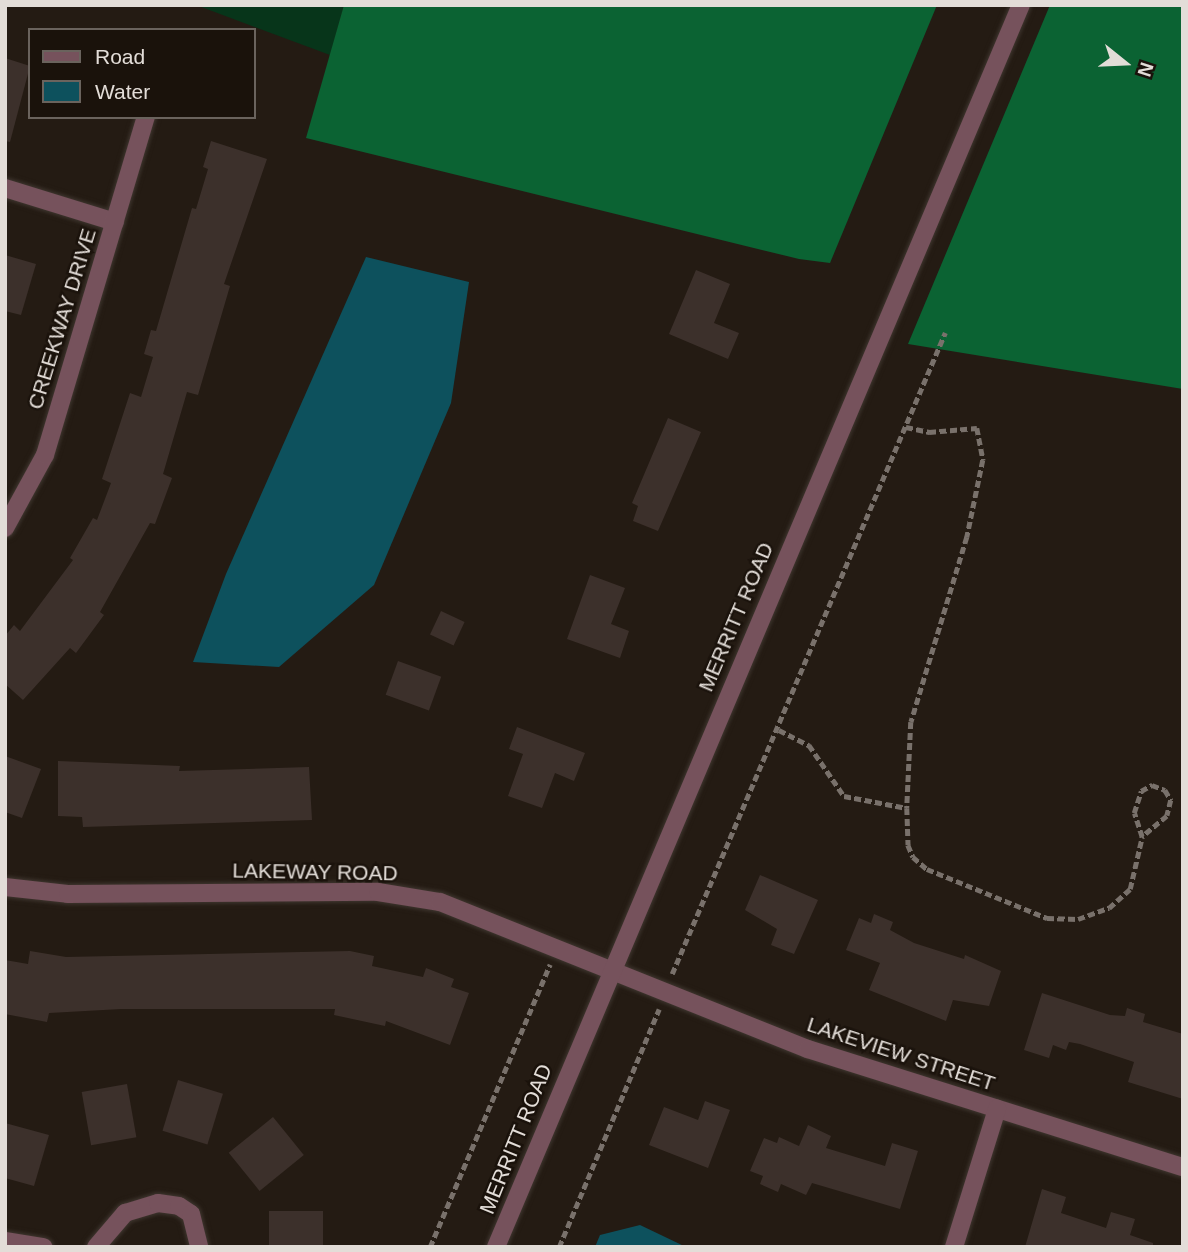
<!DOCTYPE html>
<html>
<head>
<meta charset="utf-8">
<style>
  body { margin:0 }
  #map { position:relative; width:1188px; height:1252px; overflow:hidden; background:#241b13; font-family:Helvetica,sans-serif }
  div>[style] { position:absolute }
  .green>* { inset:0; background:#07351a }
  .forest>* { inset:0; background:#0b6333 }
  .water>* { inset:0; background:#0d515d }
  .building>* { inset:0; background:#3c302b; transform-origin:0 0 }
  .path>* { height:4.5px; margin-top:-2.25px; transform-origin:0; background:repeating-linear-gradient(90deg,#79716b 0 7px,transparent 0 10.5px) }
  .roads { filter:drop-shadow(0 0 2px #3f362f) drop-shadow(0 0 2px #3f362f) }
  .minor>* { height:18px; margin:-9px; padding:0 9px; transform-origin:9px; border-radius:9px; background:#76525c }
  span { translate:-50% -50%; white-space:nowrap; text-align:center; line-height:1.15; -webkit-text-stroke:5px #1a120b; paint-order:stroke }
  .street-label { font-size:21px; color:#e3ddd8 }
  .frame { position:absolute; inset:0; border:7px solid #e3ddd8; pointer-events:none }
  .legend { position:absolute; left:28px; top:28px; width:228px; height:91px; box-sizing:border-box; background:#1a120b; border:2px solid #6a635d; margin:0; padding:9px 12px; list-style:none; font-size:21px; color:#e3ddd8 }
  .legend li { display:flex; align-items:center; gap:14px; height:35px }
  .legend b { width:35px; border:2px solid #6a635d }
  .north { position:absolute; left:1090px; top:28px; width:70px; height:70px; -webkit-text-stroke:5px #1a120b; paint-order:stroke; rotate:108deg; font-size:19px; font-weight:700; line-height:28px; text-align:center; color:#e3ddd8 }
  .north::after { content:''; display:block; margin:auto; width:24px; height:32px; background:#e3ddd8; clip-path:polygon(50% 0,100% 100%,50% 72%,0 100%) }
</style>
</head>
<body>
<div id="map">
  <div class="green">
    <div style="clip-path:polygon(196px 5px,344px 5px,330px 55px)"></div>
  </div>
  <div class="forest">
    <div style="clip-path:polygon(344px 5px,937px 5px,830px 263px,799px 259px,306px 138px)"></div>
    <div style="clip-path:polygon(1050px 5px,1183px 5px,1183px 389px,908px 344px)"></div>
  </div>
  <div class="water">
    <div style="clip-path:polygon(366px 257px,469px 282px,451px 403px,374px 585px,279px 667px,193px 662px,226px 574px)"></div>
    <div style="clip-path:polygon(640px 1225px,686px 1247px,595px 1247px,600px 1235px)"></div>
  </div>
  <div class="building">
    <div style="clip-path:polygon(5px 58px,30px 66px,10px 142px,5px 141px)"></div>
    <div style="clip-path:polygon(211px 141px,267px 159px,224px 284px,230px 286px,198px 395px,187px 392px,163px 474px,172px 478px,155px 524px,150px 523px,100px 612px,104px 615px,76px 653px,70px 648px,23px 700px,5px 684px,5px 636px,14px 625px,20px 631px,73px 560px,70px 558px,93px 518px,97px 520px,111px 483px,102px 479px,130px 393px,141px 397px,153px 357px,144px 354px,151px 330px,156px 331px,192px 208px,196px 209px,208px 169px,203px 167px)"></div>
    <div style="clip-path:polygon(5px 255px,36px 264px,21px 315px,5px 311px)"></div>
    <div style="clip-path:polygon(696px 270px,730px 284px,714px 323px,739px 333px,728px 359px,669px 334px)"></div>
    <div style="clip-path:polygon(668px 418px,701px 432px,658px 531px,633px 521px,638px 506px,632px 503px)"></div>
    <div style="clip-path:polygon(590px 575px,625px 588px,611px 624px,629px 631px,620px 658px,567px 639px)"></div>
    <div style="left:441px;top:611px;width:26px;height:26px;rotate:25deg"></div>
    <div style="left:398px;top:661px;width:46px;height:36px;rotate:20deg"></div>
    <div style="clip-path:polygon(517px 727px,585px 753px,574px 781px,555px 773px,542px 808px,508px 796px,523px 754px,509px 749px)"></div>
    <div style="clip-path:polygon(5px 756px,41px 769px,22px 818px,5px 812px)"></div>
    <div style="clip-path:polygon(58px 761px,180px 766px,179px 771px,309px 767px,312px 820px,83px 827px,82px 817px,58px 816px)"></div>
    <div style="clip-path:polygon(760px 875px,818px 900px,794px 954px,771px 945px,777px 929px,745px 910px)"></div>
    <div style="clip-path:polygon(874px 914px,893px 922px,890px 930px,914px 943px,964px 959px,965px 955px,1001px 971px,989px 1006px,953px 1000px,946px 1021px,869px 990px,880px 963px,846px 950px,859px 918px,871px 923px)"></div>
    <div style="clip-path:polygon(30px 951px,66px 957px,350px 951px,374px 956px,372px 966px,423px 977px,426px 968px,454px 979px,451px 987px,469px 993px,450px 1045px,386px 1021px,385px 1026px,334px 1015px,335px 1009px,121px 1009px,49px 1013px,47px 1022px,5px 1014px,5px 960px,28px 964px)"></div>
    <div style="clip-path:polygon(1042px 993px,1110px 1015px,1125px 1016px,1127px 1008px,1145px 1014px,1143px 1022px,1183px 1034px,1183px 1099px,1128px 1082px,1134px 1062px,1080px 1044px,1069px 1042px,1066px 1050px,1053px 1045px,1049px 1058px,1024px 1050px)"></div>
    <div style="left:178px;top:1080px;width:47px;height:53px;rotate:17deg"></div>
    <div style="left:127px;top:1084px;width:54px;height:46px;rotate:80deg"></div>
    <div style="clip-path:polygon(705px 1101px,730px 1110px,708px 1168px,649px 1145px,664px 1107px,698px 1120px)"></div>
    <div style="left:273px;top:1117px;width:49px;height:57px;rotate:51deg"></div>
    <div style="clip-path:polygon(5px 1123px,49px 1135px,34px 1186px,5px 1178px)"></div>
    <div style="clip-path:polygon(808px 1125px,831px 1136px,826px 1148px,885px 1166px,892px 1143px,918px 1151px,900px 1209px,812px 1183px,806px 1195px,781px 1184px,778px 1192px,760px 1184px,763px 1176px,750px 1171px,764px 1138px,777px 1143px,779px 1137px,799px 1146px)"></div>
    <div style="clip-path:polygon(1042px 1189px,1066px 1197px,1061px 1213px,1106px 1228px,1111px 1212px,1135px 1219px,1130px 1235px,1153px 1243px,1153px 1247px,1025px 1247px)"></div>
    <div style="left:269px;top:1211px;width:54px;height:36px"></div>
  </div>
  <div class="path">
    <div style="left:906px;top:427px;width:24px;rotate:12deg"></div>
    <div style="left:929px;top:432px;width:48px;rotate:-4.8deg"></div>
    <div style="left:977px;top:428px;width:33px;rotate:79deg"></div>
    <div style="left:983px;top:460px;width:79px;rotate:101.7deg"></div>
    <div style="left:967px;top:537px;width:193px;rotate:106.8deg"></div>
    <div style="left:911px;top:722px;width:86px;rotate:92.7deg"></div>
    <div style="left:907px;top:808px;width:37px;rotate:88deg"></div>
    <div style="left:908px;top:845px;width:13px;rotate:67deg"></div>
    <div style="left:913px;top:857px;width:18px;rotate:41deg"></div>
    <div style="left:927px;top:869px;width:130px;rotate:22.2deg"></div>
    <div style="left:1047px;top:918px;width:31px;rotate:2deg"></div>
    <div style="left:1078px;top:919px;width:33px;rotate:-20deg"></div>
    <div style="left:1109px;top:908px;width:28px;rotate:-42deg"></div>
    <div style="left:1130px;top:889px;width:53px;rotate:-77deg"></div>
    <div style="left:1142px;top:837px;width:25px;rotate:-108deg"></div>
    <div style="left:1134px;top:813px;width:23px;rotate:-72deg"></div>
    <div style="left:1141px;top:791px;width:13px;rotate:-29deg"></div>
    <div style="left:1152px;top:785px;width:14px;rotate:21deg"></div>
    <div style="left:1165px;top:790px;width:12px;rotate:59deg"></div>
    <div style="left:1171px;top:800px;width:16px;rotate:104deg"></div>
    <div style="left:1167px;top:816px;width:33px;rotate:140deg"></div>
    <div style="left:779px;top:730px;width:34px;rotate:27deg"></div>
    <div style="left:809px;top:745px;width:62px;rotate:55.5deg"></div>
    <div style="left:844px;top:796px;width:64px;rotate:10.8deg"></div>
    <div style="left:672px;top:974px;width:697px;rotate:-66.93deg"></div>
    <div style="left:430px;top:1247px;width:307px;rotate:-67deg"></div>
    <div style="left:559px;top:1247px;width:258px;rotate:-67.2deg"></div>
  </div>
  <div class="roads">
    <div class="minor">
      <div style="left:5px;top:188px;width:115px;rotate:17.2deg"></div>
      <div style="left:5px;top:528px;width:83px;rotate:-61.3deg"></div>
      <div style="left:45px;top:455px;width:353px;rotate:-73.4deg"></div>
      <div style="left:5px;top:887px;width:63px;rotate:6.3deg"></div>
      <div style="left:68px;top:894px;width:310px;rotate:-0.4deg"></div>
      <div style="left:378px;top:892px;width:63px;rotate:9.2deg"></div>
      <div style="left:440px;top:902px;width:396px;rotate:21.8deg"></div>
      <div style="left:808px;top:1049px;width:393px;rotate:17.5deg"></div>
      <div style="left:5px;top:1241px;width:39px;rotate:9deg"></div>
      <div style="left:96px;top:1247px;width:45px;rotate:-49.5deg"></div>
      <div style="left:125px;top:1213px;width:34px;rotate:-17deg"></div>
      <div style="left:158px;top:1203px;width:21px;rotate:8deg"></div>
      <div style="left:179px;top:1206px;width:14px;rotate:34deg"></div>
      <div style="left:191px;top:1214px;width:34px;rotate:76deg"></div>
      <div style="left:496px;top:1247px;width:1348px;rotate:-67.09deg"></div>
      <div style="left:954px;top:1247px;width:145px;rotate:-72.7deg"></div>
    </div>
  </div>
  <div class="street-label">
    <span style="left:62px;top:319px;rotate:-73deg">CREEKWAY DRIVE</span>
    <span style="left:736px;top:617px;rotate:-67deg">MERRITT ROAD</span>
    <span style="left:315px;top:872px;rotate:1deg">LAKEWAY ROAD</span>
    <span style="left:901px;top:1054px;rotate:18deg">LAKEVIEW STREET</span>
    <span style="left:516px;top:1139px;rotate:-68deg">MERRITT ROAD</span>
  </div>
  <div class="frame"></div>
  <ul class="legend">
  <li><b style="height:9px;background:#76525c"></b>Road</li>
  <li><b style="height:19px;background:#0d515d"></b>Water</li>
  </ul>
  <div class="north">N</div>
</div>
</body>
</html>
